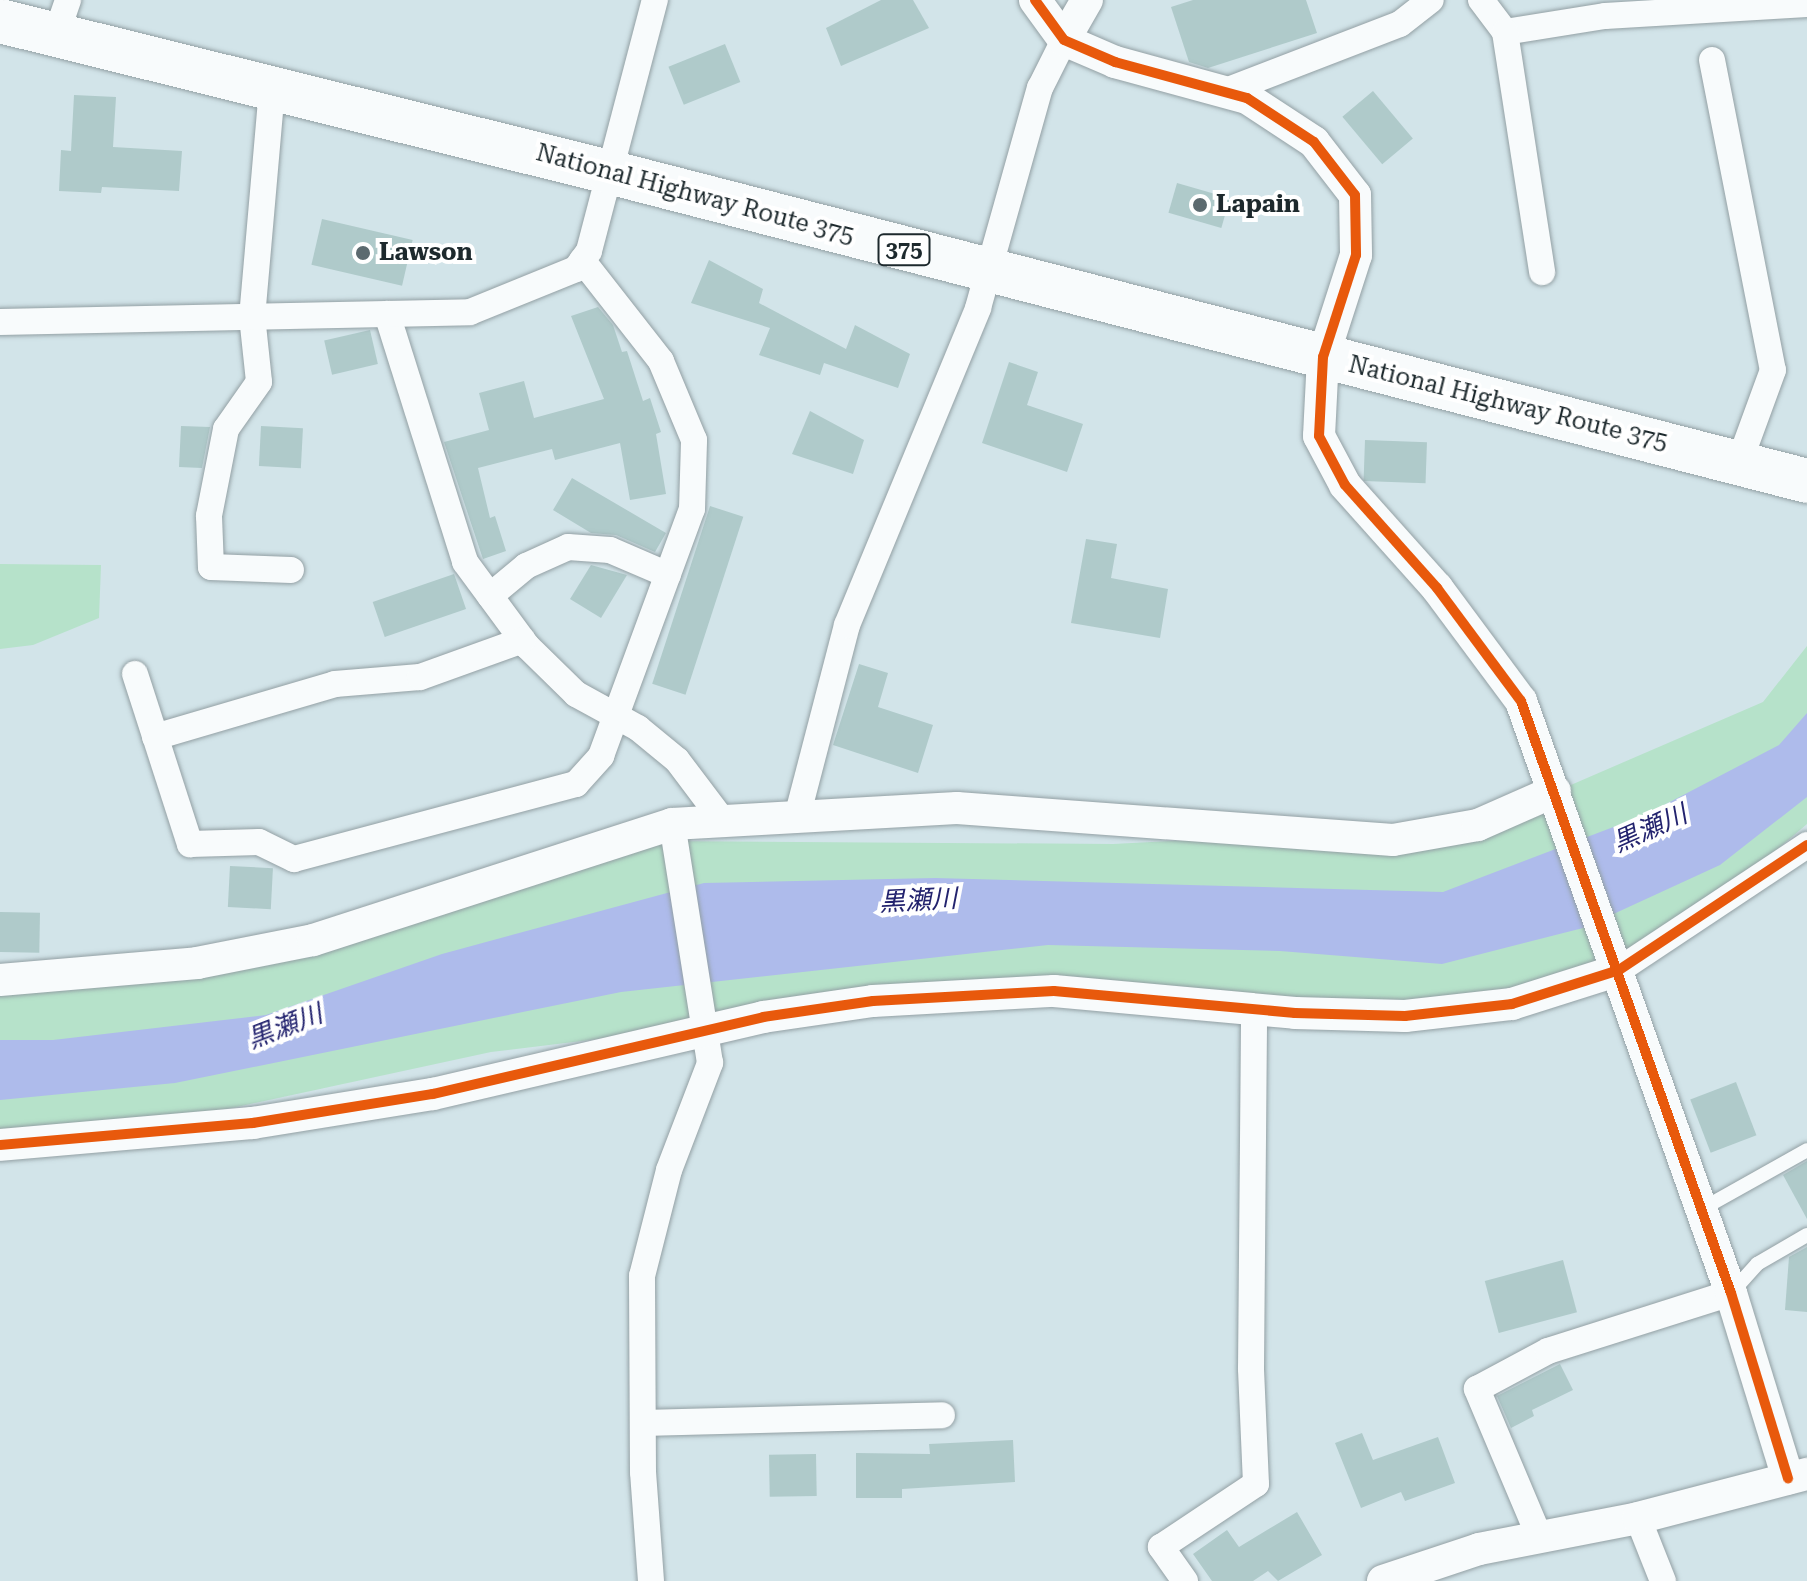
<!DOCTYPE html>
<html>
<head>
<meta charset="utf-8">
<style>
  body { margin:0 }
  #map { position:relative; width:1807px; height:1581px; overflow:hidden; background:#d2e4e9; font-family:"Roboto Serif","Noto Sans JP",serif }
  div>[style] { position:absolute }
  .green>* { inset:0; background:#b6e2ca }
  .water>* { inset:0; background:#aebbeb }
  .building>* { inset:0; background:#afcaca; transform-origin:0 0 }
  .roads { filter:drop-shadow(0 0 2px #93a0a4) drop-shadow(0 0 2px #93a0a4) }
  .service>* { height:14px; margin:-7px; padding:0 7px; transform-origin:7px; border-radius:7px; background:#f8fbfc }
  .minor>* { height:26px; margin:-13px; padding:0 13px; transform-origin:13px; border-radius:13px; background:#f8fbfc }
  .tertiary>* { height:32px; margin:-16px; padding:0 16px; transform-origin:16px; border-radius:16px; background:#f8fbfc }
  .trunk>* { height:44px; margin:-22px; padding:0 22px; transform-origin:22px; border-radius:22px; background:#f8fbfc }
  .cycleway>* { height:10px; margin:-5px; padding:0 5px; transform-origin:5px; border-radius:5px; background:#e8590c }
  .dots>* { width:22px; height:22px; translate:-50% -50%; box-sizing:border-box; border:4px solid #fff; border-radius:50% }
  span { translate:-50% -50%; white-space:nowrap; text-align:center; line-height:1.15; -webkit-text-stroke:8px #fff; paint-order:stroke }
  .shield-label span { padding:2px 6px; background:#fff; border:2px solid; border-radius:6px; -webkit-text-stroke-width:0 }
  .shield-label { font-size:22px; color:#1d292d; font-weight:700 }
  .street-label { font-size:24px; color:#1d292d }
  .poi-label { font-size:24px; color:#1d292d; font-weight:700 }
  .left { translate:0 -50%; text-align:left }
  .water-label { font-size:26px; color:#23236e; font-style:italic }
</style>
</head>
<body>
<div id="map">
  <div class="green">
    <div style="clip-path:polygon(0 564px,101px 565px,99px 618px,33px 645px,0 649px)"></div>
    <div style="clip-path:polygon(1807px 646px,1807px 824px,1740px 881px,1561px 989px,1295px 1013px,934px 998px,491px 1052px,84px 1140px,0 1130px,0 977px,313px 940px,656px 841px,1113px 844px,1478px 825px,1763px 702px)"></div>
  </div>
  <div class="water">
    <div style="clip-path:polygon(1807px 713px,1807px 797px,1720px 865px,1583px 928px,1442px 964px,1280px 951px,1048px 945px,621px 992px,175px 1083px,0 1100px,0 1040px,53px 1040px,266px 1015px,442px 954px,704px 883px,935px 878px,1443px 892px,1645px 815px,1779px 745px)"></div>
  </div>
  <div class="building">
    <div style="clip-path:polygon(881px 0,913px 0,929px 28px,841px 66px,826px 28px)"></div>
    <div style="clip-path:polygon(1193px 0,1306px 0,1317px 33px,1208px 68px,1189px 62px,1171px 7px)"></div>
    <div style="left:725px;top:44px;width:41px;height:61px;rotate:68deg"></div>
    <div style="left:1373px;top:91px;width:62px;height:40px;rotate:50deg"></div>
    <div style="clip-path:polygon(74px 95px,116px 97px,113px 147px,182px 151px,179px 191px,102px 187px,101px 193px,59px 191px,61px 150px,71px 151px)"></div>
    <div style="left:1177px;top:183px;width:55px;height:31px;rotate:16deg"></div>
    <div style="left:322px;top:219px;width:93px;height:47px;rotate:13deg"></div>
    <div style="clip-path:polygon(709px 260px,763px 289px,759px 303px,846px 349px,855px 325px,910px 354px,898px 388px,824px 363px,820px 375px,759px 355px,770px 328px,691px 303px)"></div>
    <div style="clip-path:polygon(598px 307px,613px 325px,622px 352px,627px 351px,643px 401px,650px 398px,661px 432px,656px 434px,666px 494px,630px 500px,620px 443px,555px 460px,552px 449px,478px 468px,490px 518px,495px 516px,506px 551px,483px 559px,444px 442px,489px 430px,479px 393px,524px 381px,534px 418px,604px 399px,571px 316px)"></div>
    <div style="left:370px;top:330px;width:35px;height:47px;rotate:77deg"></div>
    <div style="clip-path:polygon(1009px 362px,1038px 372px,1027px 405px,1083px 424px,1067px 472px,982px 443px)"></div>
    <div style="clip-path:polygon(810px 411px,864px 440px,853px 474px,792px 454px)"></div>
    <div style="clip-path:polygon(181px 426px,210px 427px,202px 468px,179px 467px)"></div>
    <div style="left:261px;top:426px;width:42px;height:40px;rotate:3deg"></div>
    <div style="left:1365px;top:440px;width:62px;height:41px;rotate:2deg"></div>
    <div style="clip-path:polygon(572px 478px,666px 533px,655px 552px,616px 535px,591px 533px,553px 510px)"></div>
    <div style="left:710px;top:506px;width:35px;height:187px;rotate:18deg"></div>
    <div style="clip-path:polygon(1086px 539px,1117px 544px,1111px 578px,1168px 589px,1160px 638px,1071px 623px)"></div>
    <div style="clip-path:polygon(591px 565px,627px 575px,601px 618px,570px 599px)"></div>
    <div style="left:454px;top:574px;width:37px;height:86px;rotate:71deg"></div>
    <div style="clip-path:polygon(859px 664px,888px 673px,878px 707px,933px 725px,918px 773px,833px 745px)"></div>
    <div style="left:230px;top:866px;width:43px;height:41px;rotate:3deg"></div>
    <div style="left:0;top:912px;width:40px;height:40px;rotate:1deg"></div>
    <div style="left:1736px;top:1082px;width:57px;height:49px;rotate:69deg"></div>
    <div style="clip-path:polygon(1807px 1161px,1807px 1219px,1783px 1175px)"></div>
    <div style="clip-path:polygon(1807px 1247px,1807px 1312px,1785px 1310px,1789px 1257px)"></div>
    <div style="left:1563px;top:1260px;width:54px;height:81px;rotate:75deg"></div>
    <div style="clip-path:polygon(1560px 1364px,1573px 1390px,1532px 1410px,1534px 1416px,1511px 1428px,1497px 1396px)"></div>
    <div style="clip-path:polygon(1362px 1433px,1373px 1460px,1438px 1437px,1455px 1483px,1405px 1501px,1401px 1492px,1361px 1508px,1335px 1443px)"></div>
    <div style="clip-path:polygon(1013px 1440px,1015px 1482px,902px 1489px,902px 1498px,856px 1498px,856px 1453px,930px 1454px,929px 1444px)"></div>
    <div style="left:816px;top:1454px;width:42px;height:47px;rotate:89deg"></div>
    <div style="clip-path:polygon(1297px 1512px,1322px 1555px,1278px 1581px,1268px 1571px,1253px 1581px,1212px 1581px,1193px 1554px,1227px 1530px,1239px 1547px)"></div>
  </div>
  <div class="roads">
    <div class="service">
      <div style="left:1702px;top:1209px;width:120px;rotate:-29.3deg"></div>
      <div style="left:1732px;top:1292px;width:38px;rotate:-48deg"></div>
      <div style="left:1757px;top:1264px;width:58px;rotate:-30.1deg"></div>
    </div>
    <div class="minor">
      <div style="left:1481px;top:0;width:40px;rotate:53deg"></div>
      <div style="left:1505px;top:32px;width:101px;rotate:-9.1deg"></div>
      <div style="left:1605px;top:16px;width:202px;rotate:-3.4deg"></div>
      <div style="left:1505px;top:32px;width:243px;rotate:81.2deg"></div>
      <div style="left:56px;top:35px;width:37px;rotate:-71deg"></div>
      <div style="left:1712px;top:60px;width:316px;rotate:78.9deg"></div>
      <div style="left:1773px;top:370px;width:99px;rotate:110.1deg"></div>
      <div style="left:272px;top:89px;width:228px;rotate:95deg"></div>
      <div style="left:252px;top:316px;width:66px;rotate:83.9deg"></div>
      <div style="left:259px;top:382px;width:57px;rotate:125.1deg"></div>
      <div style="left:226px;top:429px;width:89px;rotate:101.1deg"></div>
      <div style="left:209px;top:516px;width:51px;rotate:87.8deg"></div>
      <div style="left:211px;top:567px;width:80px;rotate:2.1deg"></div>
      <div style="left:1226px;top:91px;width:186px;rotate:-21.1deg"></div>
      <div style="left:1400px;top:24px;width:39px;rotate:-38deg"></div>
      <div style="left:387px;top:314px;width:260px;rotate:72.5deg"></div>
      <div style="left:465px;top:562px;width:104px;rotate:53.6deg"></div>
      <div style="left:527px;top:646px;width:69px;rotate:44.4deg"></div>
      <div style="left:576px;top:694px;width:71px;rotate:28.7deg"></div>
      <div style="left:638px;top:728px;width:50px;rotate:39.4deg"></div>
      <div style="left:677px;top:760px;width:76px;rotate:53deg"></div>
      <div style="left:0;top:322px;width:470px;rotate:-1.2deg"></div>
      <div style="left:470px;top:312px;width:114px;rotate:-22.1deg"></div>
      <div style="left:576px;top:269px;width:22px;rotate:-54deg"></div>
      <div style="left:589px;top:251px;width:260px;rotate:-75.3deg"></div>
      <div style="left:490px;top:596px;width:47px;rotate:-39.8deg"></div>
      <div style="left:526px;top:566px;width:46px;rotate:-24.3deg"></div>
      <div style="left:568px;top:547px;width:42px;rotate:4.1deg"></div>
      <div style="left:610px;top:550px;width:63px;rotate:23.3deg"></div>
      <div style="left:135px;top:674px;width:179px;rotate:72.1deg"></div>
      <div style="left:190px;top:844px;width:69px;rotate:-1.7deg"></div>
      <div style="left:259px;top:842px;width:39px;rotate:26deg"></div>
      <div style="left:294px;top:859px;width:292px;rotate:-14.9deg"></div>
      <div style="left:576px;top:784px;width:38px;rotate:-48deg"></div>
      <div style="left:601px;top:756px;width:263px;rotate:-69.8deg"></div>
      <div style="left:692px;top:509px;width:69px;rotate:-88.3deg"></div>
      <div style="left:694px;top:440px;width:86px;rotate:-112.7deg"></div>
      <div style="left:661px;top:361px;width:128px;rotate:-128deg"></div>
      <div style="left:155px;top:737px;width:188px;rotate:-16.4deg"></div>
      <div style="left:335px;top:684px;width:85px;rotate:-4.7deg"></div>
      <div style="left:420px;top:677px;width:109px;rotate:-19.8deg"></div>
      <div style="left:797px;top:817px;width:198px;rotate:-75.4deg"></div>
      <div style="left:847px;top:625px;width:343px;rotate:-67.5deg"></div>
      <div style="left:978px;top:308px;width:229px;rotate:-74.3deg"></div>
      <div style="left:1040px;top:88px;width:54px;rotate:-63.4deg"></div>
      <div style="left:1619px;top:970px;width:226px;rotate:-33.6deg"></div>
      <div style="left:646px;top:1423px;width:296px;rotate:-1.5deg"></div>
      <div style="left:1638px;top:1518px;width:68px;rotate:68.4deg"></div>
      <div style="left:1539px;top:1536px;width:160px;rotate:-112.9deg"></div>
      <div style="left:1477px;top:1389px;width:81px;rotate:-28.2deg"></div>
      <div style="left:1548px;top:1351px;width:192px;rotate:-17.6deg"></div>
      <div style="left:651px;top:1581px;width:109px;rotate:-94.2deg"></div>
      <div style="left:643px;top:1472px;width:196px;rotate:-90.3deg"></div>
      <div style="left:642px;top:1276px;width:109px;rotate:-75.7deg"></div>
      <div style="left:669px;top:1170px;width:115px;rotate:-69deg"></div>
      <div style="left:710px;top:1063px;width:242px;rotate:-99deg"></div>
      <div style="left:1185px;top:1581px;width:42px;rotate:-125.2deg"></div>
      <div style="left:1161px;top:1547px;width:114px;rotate:-33.6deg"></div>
      <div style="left:1256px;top:1484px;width:116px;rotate:-92.5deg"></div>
      <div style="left:1251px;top:1368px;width:360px;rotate:-89.5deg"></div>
    </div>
    <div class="tertiary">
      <div style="left:1035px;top:0;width:49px;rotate:54.1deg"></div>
      <div style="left:1064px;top:40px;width:56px;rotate:23.3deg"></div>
      <div style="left:1115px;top:62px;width:137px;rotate:15.3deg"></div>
      <div style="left:1247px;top:98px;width:80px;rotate:33.3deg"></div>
      <div style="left:1314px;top:142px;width:67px;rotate:52.3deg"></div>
      <div style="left:1355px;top:195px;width:60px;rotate:89deg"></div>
      <div style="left:1356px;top:255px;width:107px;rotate:107.9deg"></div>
      <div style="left:1323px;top:357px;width:79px;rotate:92.9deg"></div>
      <div style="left:1319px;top:436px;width:55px;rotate:62deg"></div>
      <div style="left:1345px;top:485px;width:138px;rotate:48.2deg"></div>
      <div style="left:1437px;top:588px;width:141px;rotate:53.4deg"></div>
      <div style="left:1521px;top:701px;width:628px;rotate:70.47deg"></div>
      <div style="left:1731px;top:1293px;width:194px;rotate:72.9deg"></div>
      <div style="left:1064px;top:40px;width:46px;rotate:-60.1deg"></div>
      <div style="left:0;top:980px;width:198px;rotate:-4.9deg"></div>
      <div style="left:197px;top:963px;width:118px;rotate:-11.2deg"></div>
      <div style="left:313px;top:940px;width:377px;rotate:-17.9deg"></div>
      <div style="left:672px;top:824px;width:285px;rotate:-3.2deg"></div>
      <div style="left:957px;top:808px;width:437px;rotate:4.2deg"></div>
      <div style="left:1393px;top:840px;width:86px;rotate:-10deg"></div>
      <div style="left:1478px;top:825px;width:84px;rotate:-23.8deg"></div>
      <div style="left:0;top:1145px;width:254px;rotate:-5deg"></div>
      <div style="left:253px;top:1123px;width:182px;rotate:-9.2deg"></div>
      <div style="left:433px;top:1094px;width:339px;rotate:-13.1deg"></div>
      <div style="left:763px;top:1017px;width:111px;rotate:-8.3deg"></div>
      <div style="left:873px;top:1001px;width:181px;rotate:-3.2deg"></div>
      <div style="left:1054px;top:991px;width:242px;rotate:5.2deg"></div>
      <div style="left:1295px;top:1013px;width:110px;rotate:1.6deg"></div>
      <div style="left:1405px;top:1016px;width:108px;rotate:-6.4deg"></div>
      <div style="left:1512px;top:1004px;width:112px;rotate:-17.6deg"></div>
      <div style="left:1383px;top:1581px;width:101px;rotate:-18.4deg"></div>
      <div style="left:1479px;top:1549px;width:162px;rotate:-11deg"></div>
      <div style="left:1638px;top:1518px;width:175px;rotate:-14.6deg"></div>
    </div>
    <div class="trunk">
      <div style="left:0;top:21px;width:627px;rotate:13.93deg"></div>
      <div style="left:609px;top:172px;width:1237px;rotate:14.46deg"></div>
    </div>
  </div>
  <div class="cycleway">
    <div style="left:1035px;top:0;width:49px;rotate:54.1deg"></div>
    <div style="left:1064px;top:40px;width:56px;rotate:23.3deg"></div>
    <div style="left:1115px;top:62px;width:137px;rotate:15.3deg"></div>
    <div style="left:1247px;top:98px;width:80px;rotate:33.3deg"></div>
    <div style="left:1314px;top:142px;width:67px;rotate:52.3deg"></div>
    <div style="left:1355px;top:195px;width:60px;rotate:89deg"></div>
    <div style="left:1356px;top:255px;width:107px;rotate:107.9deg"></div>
    <div style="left:1323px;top:357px;width:79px;rotate:92.9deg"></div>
    <div style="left:1319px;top:436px;width:55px;rotate:62deg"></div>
    <div style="left:1345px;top:485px;width:138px;rotate:48.2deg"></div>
    <div style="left:1437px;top:588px;width:141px;rotate:53.4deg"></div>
    <div style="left:1521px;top:701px;width:628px;rotate:70.47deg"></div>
    <div style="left:1731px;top:1293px;width:194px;rotate:72.9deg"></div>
    <div style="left:0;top:1145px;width:254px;rotate:-5deg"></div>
    <div style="left:253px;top:1123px;width:182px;rotate:-9.2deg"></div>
    <div style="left:433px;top:1094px;width:339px;rotate:-13.1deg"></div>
    <div style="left:763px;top:1017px;width:111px;rotate:-8.3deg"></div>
    <div style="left:873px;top:1001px;width:181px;rotate:-3.2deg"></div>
    <div style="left:1054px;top:991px;width:242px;rotate:5.2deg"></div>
    <div style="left:1295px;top:1013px;width:110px;rotate:1.6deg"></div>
    <div style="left:1405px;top:1016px;width:108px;rotate:-6.4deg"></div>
    <div style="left:1512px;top:1004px;width:112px;rotate:-17.6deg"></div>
    <div style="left:1619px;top:970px;width:226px;rotate:-33.6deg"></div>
  </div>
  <div class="dots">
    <div style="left:1200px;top:205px;background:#5c6a6f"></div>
    <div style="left:363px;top:253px;background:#5c6a6f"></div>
  </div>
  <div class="shield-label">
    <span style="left:904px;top:250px">375</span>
  </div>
  <div class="street-label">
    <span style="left:695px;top:195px;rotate:15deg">National Highway Route 375</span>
    <span style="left:1508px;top:404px;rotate:14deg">National Highway Route 375</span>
  </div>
  <div class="poi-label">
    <span class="left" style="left:1216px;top:205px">Lapain</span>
    <span class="left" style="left:379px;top:253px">Lawson</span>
  </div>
  <div class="water-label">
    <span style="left:1650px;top:829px;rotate:-24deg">黒瀬川</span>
    <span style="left:918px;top:901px;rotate:-3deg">黒瀬川</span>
    <span style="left:285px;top:1027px;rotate:-21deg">黒瀬川</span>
  </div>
</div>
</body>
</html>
